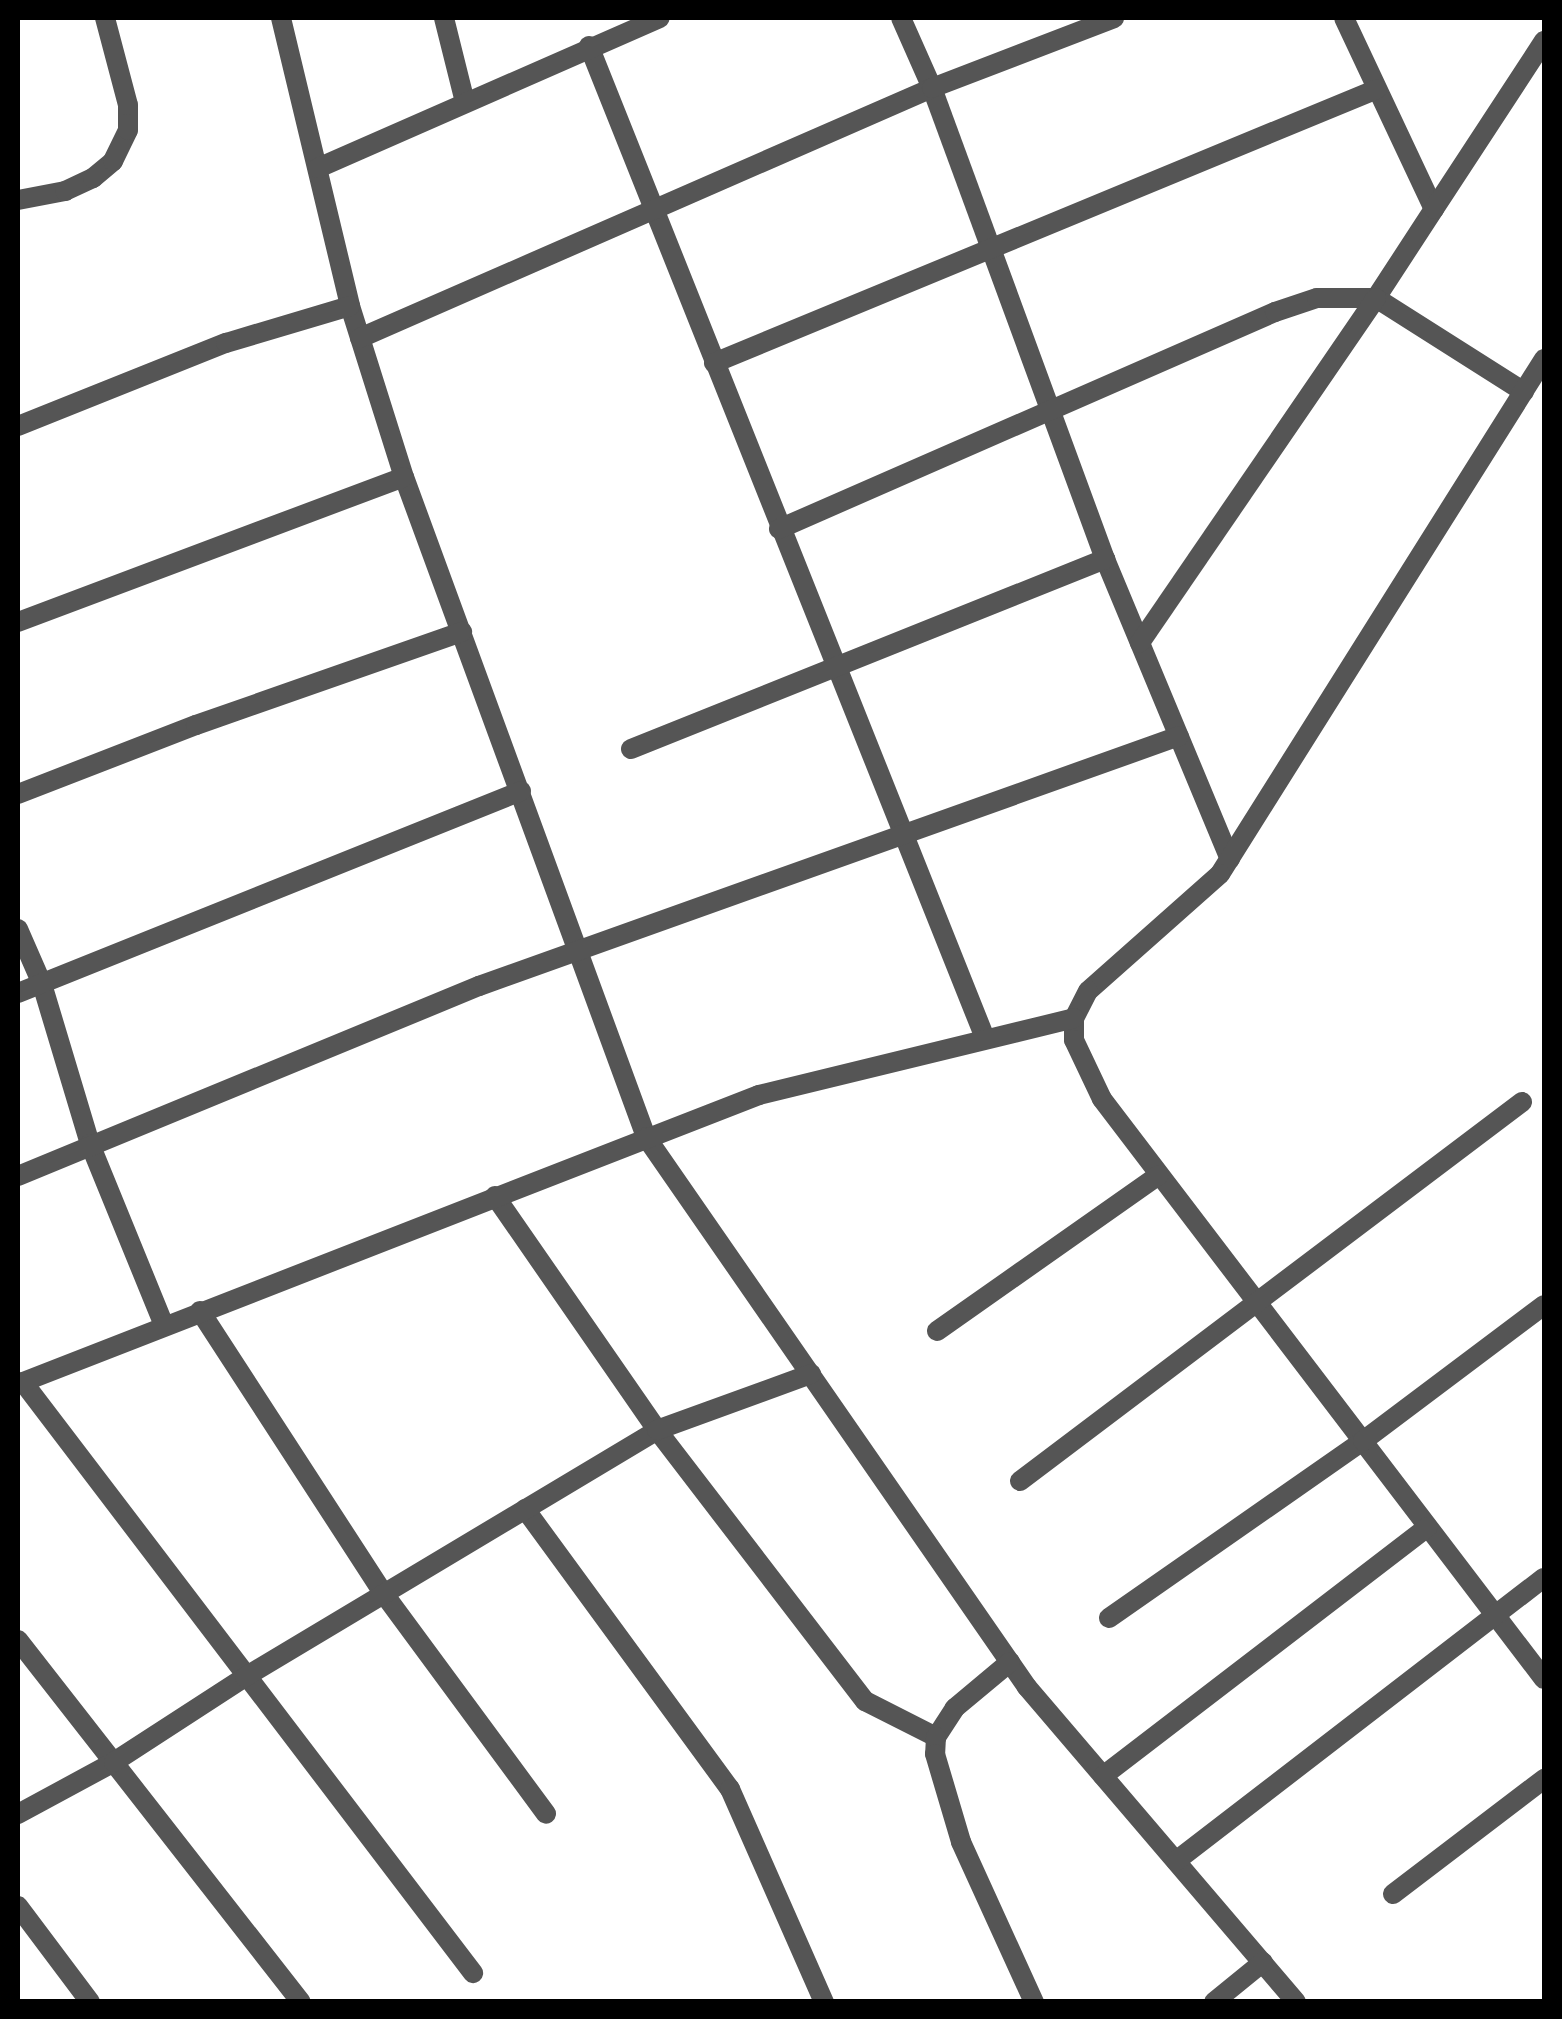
<!DOCTYPE html>
<html>
<head>
<meta charset="utf-8">
<style>
  body { margin:0 }
  #map { position:relative; width:1562px; height:2019px; overflow:hidden; background:#fff; font-family:Cabin,sans-serif }
  div>[style] { position:absolute }
  .minor>* { height:20px; margin:-10px; padding:0 10px; transform-origin:10px; border-radius:10px; background:#555 }
  span { translate:-50% -50%; white-space:nowrap; text-align:center; line-height:1.15; -webkit-text-stroke:8px #fff; paint-order:stroke }
  .frame { position:absolute; inset:0; border:20px solid #000; pointer-events:none }
</style>
</head>
<body>
<div id="map">
  <div class="minor">
    <div style="left:281px;top:18px;width:296px;rotate:76.5deg"></div>
    <div style="left:350px;top:306px;width:179px;rotate:72.5deg"></div>
    <div style="left:404px;top:477px;width:703px;rotate:69.86deg"></div>
    <div style="left:646px;top:1137px;width:669px;rotate:55.29deg"></div>
    <div style="left:1027px;top:1687px;width:414px;rotate:49.5deg"></div>
    <div style="left:444px;top:18px;width:87px;rotate:76deg"></div>
    <div style="left:901px;top:18px;width:77px;rotate:66.1deg"></div>
    <div style="left:932px;top:88px;width:502px;rotate:69.83deg"></div>
    <div style="left:1105px;top:559px;width:325px;rotate:67.4deg"></div>
    <div style="left:1344px;top:18px;width:211px;rotate:64.8deg"></div>
    <div style="left:1434px;top:209px;width:106px;rotate:123.1deg"></div>
    <div style="left:1376px;top:298px;width:175px;rotate:32.4deg"></div>
    <div style="left:589px;top:46px;width:1068px;rotate:68.24deg"></div>
    <div style="left:318px;top:168px;width:373px;rotate:-23.7deg"></div>
    <div style="left:18px;top:200px;width:48px;rotate:-10.8deg"></div>
    <div style="left:65px;top:191px;width:31px;rotate:-25deg"></div>
    <div style="left:93px;top:178px;width:26px;rotate:-40deg"></div>
    <div style="left:113px;top:161px;width:34px;rotate:-64deg"></div>
    <div style="left:128px;top:130px;width:25px;rotate:-90deg"></div>
    <div style="left:128px;top:105px;width:90px;rotate:-104.8deg"></div>
    <div style="left:1434px;top:209px;width:201px;rotate:-56.8deg"></div>
    <div style="left:360px;top:338px;width:624px;rotate:-23.61deg"></div>
    <div style="left:932px;top:88px;width:195px;rotate:-21deg"></div>
    <div style="left:1544px;top:359px;width:608px;rotate:122.18deg"></div>
    <div style="left:1220px;top:874px;width:176px;rotate:138.4deg"></div>
    <div style="left:1088px;top:991px;width:30px;rotate:117deg"></div>
    <div style="left:1074px;top:1018px;width:22px;rotate:90deg"></div>
    <div style="left:1074px;top:1040px;width:65px;rotate:64.6deg"></div>
    <div style="left:1102px;top:1099px;width:729px;rotate:52.69deg"></div>
    <div style="left:714px;top:363px;width:717px;rotate:-22.45deg"></div>
    <div style="left:18px;top:426px;width:224px;rotate:-21.8deg"></div>
    <div style="left:226px;top:343px;width:129px;rotate:-16.6deg"></div>
    <div style="left:779px;top:529px;width:541px;rotate:-23.63deg"></div>
    <div style="left:1275px;top:312px;width:44px;rotate:-18.4deg"></div>
    <div style="left:1317px;top:298px;width:59px"></div>
    <div style="left:1376px;top:298px;width:418px;rotate:124.4deg"></div>
    <div style="left:18px;top:622px;width:412px;rotate:-20.6deg"></div>
    <div style="left:631px;top:749px;width:511px;rotate:-21.84deg"></div>
    <div style="left:18px;top:794px;width:191px;rotate:-21.2deg"></div>
    <div style="left:196px;top:725px;width:282px;rotate:-19.3deg"></div>
    <div style="left:18px;top:929px;width:60px;rotate:66.4deg"></div>
    <div style="left:42px;top:984px;width:167px;rotate:73.3deg"></div>
    <div style="left:90px;top:1144px;width:196px;rotate:67.8deg"></div>
    <div style="left:18px;top:993px;width:542px;rotate:-21.88deg"></div>
    <div style="left:18px;top:1176px;width:499px;rotate:-22.4deg"></div>
    <div style="left:479px;top:986px;width:743px;rotate:-19.65deg"></div>
    <div style="left:495px;top:1196px;width:285px;rotate:55.3deg"></div>
    <div style="left:657px;top:1430px;width:342px;rotate:52.5deg"></div>
    <div style="left:865px;top:1701px;width:80px;rotate:26.9deg"></div>
    <div style="left:200px;top:1311px;width:338px;rotate:57deg"></div>
    <div style="left:384px;top:1594px;width:273px;rotate:53.6deg"></div>
    <div style="left:937px;top:1331px;width:271px;rotate:-35.1deg"></div>
    <div style="left:23px;top:1382px;width:743px;rotate:52.71deg"></div>
    <div style="left:18px;top:1384px;width:795px;rotate:-21.31deg"></div>
    <div style="left:759px;top:1095px;width:324px;rotate:-13.7deg"></div>
    <div style="left:1020px;top:1481px;width:629px;rotate:-37.05deg"></div>
    <div style="left:525px;top:1509px;width:347px;rotate:53.8deg"></div>
    <div style="left:730px;top:1789px;width:233px;rotate:66.2deg"></div>
    <div style="left:1109px;top:1618px;width:310px;rotate:-34.9deg"></div>
    <div style="left:1363px;top:1441px;width:226px;rotate:-36.9deg"></div>
    <div style="left:18px;top:1640px;width:459px;rotate:52deg"></div>
    <div style="left:1010px;top:1662px;width:72px;rotate:140.1deg"></div>
    <div style="left:955px;top:1708px;width:35px;rotate:123deg"></div>
    <div style="left:936px;top:1737px;width:17px;rotate:93deg"></div>
    <div style="left:935px;top:1754px;width:92px;rotate:73.5deg"></div>
    <div style="left:961px;top:1842px;width:176px;rotate:65.5deg"></div>
    <div style="left:1103px;top:1776px;width:409px;rotate:-37.5deg"></div>
    <div style="left:18px;top:1814px;width:109px;rotate:-28.4deg"></div>
    <div style="left:114px;top:1762px;width:156px;rotate:-33deg"></div>
    <div style="left:245px;top:1677px;width:480px;rotate:-30.9deg"></div>
    <div style="left:657px;top:1430px;width:164px;rotate:-20deg"></div>
    <div style="left:1176px;top:1861px;width:464px;rotate:-37.6deg"></div>
    <div style="left:1393px;top:1894px;width:190px;rotate:-37.3deg"></div>
    <div style="left:18px;top:1906px;width:120px;rotate:53.1deg"></div>
    <div style="left:1214px;top:2002px;width:63px;rotate:-39.2deg"></div>
  </div>
  <div class="frame"></div>
</div>
</body>
</html>
